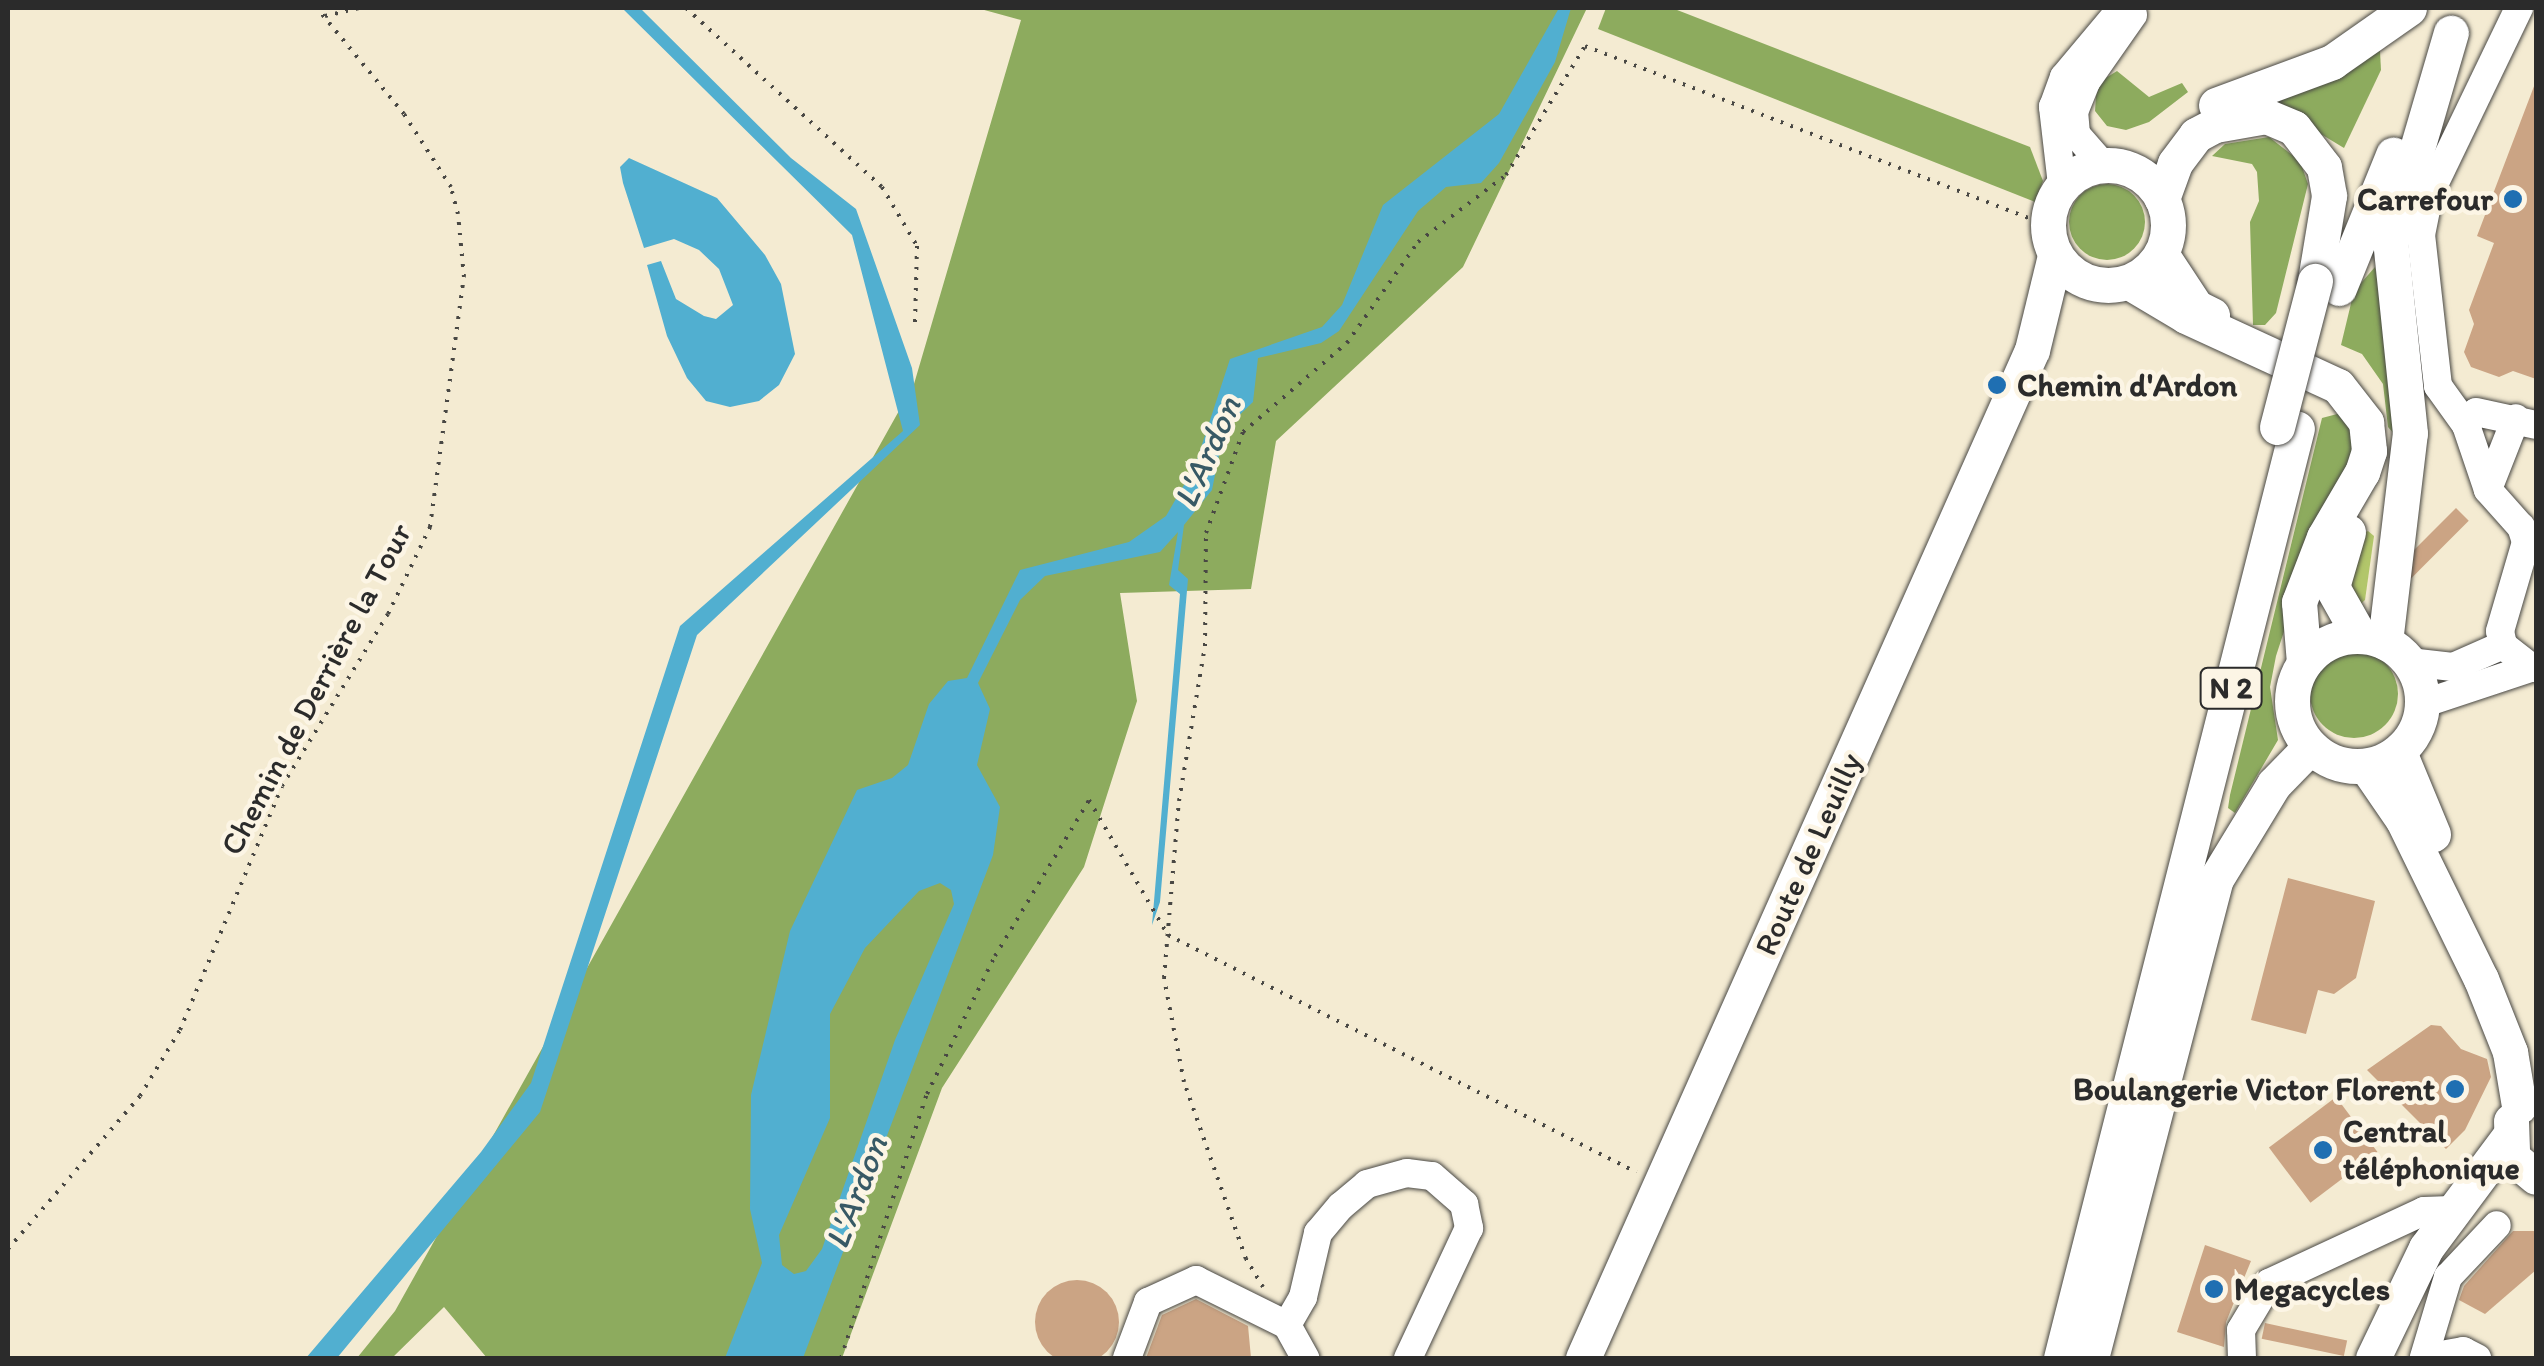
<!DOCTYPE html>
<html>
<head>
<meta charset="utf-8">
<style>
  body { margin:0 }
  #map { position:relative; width:2544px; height:1366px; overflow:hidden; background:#f4ebd2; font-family:Itim,sans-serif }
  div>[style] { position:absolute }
  .green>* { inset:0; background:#b2c66a }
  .forest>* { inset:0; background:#8dab5e }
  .round { border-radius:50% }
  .water>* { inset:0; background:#51afd0 }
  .building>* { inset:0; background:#cba484; transform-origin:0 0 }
  .path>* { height:4px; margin-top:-2px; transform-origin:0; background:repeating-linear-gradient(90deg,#494844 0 2.5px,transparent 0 10.5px) }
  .roads { filter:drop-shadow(0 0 2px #494844) drop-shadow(0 0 2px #494844) }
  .minor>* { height:28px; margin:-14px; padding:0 14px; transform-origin:14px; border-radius:14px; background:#fff }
  .major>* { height:35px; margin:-17.5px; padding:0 17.5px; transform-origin:17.5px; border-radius:17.5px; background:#fff }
  .major>.ring { margin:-17.5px; padding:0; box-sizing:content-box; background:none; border:35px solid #fff; border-radius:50% }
  .bridges { filter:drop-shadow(0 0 2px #494844) drop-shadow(0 0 2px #494844) }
  .major-bridge>* { height:35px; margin:-17.5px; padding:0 17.5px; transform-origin:17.5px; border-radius:17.5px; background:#fff }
  .dots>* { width:28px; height:28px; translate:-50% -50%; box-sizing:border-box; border:5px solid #fcf5e5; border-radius:50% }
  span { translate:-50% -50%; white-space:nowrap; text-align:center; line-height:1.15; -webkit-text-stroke:9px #fcf5e5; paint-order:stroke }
  .shield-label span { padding:2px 8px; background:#fcf5e5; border:2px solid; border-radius:8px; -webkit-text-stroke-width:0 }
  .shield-label { font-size:30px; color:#2b2b2b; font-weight:700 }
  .poi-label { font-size:32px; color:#2b2b2b; font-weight:700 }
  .right { translate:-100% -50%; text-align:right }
  .left { translate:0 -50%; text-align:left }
  .street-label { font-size:32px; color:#2b2b2b }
  .water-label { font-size:35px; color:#385965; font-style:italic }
  .frame { position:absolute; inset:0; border:10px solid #2b2b2b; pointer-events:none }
</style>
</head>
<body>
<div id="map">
  <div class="green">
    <div style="clip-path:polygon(2368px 531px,2374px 536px,2365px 600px,2354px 610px,2346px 599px,2357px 537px)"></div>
  </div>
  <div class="forest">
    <div style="clip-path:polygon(977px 8px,1587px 8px,1463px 267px,1276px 441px,1251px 589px,1120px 593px,1137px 701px,1084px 867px,942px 1088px,842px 1358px,487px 1358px,444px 1307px,392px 1358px,357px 1358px,395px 1311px,914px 384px,1021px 20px)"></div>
    <div style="clip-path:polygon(1606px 8px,1672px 8px,2030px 147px,2043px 181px,2035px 202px,1598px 29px)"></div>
    <div style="clip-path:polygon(2361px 51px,2380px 51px,2381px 70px,2344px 148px,2263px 99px)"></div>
    <div style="clip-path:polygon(2117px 71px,2149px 97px,2182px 83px,2188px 92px,2149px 122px,2126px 130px,2107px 126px,2095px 111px,2096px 96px,2101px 81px)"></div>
    <div style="clip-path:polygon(2269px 137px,2300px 161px,2308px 184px,2276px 313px,2265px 325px,2253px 325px,2250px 222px,2259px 201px,2257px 172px,2252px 164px,2212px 156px,2225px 144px)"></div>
    <div class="round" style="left:2069px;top:184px;width:76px;height:76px"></div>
    <div style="clip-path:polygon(2375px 267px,2394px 377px,2396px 436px,2388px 427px,2383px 384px,2362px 354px,2341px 345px,2354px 291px)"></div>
    <div style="clip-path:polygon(2341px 413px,2353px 421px,2358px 458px,2327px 500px,2276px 656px,2270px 687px,2278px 740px,2235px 813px,2228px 808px,2230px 795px,2322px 418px)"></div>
    <div class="round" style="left:2310px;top:650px;width:88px;height:88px"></div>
  </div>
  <div class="water">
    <div style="clip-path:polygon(622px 8px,640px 8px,791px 158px,856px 209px,912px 368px,920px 425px,697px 635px,540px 1112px,337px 1358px,306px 1358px,481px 1152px,531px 1083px,680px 626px,903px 431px,852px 235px)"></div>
    <div style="clip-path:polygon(evenodd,1559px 8px,1571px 8px,1555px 62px,1499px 163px,1481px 183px,1446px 187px,1418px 211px,1339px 331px,1321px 343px,1258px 358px,1253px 402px,1224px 430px,1212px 490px,1184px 525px,1178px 570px,1188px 579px,1160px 902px,1152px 925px,1180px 594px,1169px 585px,1178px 532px,1160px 552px,1045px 576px,1020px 600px,978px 683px,990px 709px,977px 765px,1000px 807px,993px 855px,803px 1358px,725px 1358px,762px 1263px,750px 1209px,751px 1095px,790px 931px,857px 790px,892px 778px,908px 765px,929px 704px,948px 681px,967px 678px,1020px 570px,1129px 542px,1166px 516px,1195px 466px,1230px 359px,1322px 327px,1342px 305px,1383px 205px,1499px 114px,1559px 8px,940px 883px,951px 890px,954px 904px,895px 1040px,822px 1249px,806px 1271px,794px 1274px,782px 1265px,779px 1235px,830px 1118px,830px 1014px,865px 948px,919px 891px,940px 883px)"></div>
    <div style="clip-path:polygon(629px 158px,717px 198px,765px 255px,781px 284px,795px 354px,779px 385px,759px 401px,730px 407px,706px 401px,687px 378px,667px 336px,647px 265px,661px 261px,676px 299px,704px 316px,716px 319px,733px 305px,719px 269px,699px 250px,674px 239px,644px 248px,623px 183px,620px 167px)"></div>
  </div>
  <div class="building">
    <div style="clip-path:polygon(2536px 81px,2536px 379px,2513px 371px,2499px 377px,2471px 367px,2464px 352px,2474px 324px,2469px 310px,2494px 243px,2477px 236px)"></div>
    <div style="left:2456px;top:508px;width:18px;height:101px;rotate:45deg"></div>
    <div style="clip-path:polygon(2288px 878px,2375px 901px,2356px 978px,2334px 994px,2318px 990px,2306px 1034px,2251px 1020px)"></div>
    <div style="clip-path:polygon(2431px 1025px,2441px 1026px,2461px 1049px,2487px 1059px,2491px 1077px,2465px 1130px,2446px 1149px,2367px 1070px)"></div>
    <div style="left:2336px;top:1097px;width:69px;height:84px;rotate:53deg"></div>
    <div style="clip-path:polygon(2513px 1231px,2536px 1231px,2536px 1270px,2485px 1314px,2459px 1300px,2464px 1286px)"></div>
    <div style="clip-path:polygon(2205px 1245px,2251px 1261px,2226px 1322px,2224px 1347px,2177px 1332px)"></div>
    <div class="round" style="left:1035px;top:1280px;width:84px;height:84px"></div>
    <div style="clip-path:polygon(1196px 1299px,1248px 1326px,1251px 1358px,1146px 1358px,1162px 1315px)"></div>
    <div style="left:2265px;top:1323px;width:84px;height:16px;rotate:12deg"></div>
  </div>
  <div class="path">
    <div style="left:686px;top:8px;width:265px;rotate:42.4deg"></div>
    <div style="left:882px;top:187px;width:69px;rotate:59.3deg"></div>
    <div style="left:917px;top:246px;width:78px;rotate:91.5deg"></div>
    <div style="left:325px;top:16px;width:35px;rotate:-13deg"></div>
    <div style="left:8px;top:1249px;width:202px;rotate:-49.2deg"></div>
    <div style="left:140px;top:1096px;width:77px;rotate:-58.8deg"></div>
    <div style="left:180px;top:1030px;width:264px;rotate:-67.3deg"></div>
    <div style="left:282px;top:786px;width:202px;rotate:-58.4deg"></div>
    <div style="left:388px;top:614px;width:97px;rotate:-64.2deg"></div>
    <div style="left:430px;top:527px;width:252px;rotate:-82.3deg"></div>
    <div style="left:464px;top:277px;width:63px;rotate:-95.4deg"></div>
    <div style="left:458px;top:214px;width:28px;rotate:-105deg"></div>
    <div style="left:451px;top:187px;width:87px;rotate:-122.8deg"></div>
    <div style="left:404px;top:114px;width:137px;rotate:-129.4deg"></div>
    <div style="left:1263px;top:1287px;width:33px;rotate:-121deg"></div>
    <div style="left:1246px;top:1259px;width:188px;rotate:-109.3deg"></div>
    <div style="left:1184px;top:1082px;width:106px;rotate:-100.9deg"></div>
    <div style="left:1164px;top:978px;width:178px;rotate:-85.2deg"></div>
    <div style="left:1179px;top:801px;width:157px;rotate:-80.5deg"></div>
    <div style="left:1205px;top:646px;width:113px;rotate:-89.5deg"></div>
    <div style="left:1206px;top:533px;width:108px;rotate:-69.9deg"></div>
    <div style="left:1243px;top:432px;width:137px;rotate:-40.6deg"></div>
    <div style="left:1347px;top:343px;width:123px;rotate:-54.9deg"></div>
    <div style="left:1418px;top:242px;width:111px;rotate:-37.3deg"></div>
    <div style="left:1506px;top:175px;width:151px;rotate:-58.5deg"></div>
    <div style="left:1585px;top:46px;width:495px;rotate:21.2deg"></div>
    <div style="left:841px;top:1358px;width:278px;rotate:-72deg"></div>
    <div style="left:927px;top:1094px;width:154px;rotate:-63.8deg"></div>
    <div style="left:995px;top:956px;width:182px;rotate:-58.9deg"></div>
    <div style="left:1089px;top:800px;width:156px;rotate:59.7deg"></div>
    <div style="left:1168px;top:935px;width:525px;rotate:26.86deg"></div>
  </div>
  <div class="roads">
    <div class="minor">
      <div style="left:2103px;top:165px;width:41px;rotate:-131.1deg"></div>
      <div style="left:2076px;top:134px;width:22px;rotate:-95deg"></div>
      <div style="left:2074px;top:112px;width:32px;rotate:-68deg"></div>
      <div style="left:2086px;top:82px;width:82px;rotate:-55deg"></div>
      <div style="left:2062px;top:185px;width:79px;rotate:-96.6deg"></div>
      <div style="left:2053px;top:107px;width:32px;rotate:-70deg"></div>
      <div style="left:2064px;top:77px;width:90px;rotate:-50deg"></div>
      <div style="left:2466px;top:425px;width:48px;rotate:-125.7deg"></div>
      <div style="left:2438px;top:386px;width:152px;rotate:-96.4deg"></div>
      <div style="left:2421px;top:235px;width:41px;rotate:-78.7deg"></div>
      <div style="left:2429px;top:195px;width:208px;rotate:-64.3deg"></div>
      <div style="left:2488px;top:489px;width:76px;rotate:-68.5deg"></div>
      <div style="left:2526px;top:542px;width:16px;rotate:-108deg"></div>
      <div style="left:2521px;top:527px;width:50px;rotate:-131.7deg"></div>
      <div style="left:2488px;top:490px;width:69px;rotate:-108.7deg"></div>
      <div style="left:2466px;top:425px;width:16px;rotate:-52deg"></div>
      <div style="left:2476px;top:412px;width:61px;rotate:12.2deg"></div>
      <div style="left:2409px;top:662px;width:44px;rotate:6.5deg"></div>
      <div style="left:2453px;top:667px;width:55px;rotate:-23.7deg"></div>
      <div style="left:2532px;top:668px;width:37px;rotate:-142deg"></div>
      <div style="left:2503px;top:645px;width:14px;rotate:-102deg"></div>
      <div style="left:2500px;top:631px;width:93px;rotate:-73.7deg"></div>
      <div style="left:2526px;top:542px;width:11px;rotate:27deg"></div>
      <div style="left:2422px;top:704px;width:120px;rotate:-18.4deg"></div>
      <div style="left:1287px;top:1325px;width:32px;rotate:-60deg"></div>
      <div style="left:1303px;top:1297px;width:66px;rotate:-76.8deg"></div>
      <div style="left:1318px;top:1233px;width:35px;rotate:-50deg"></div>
      <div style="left:1341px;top:1206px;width:34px;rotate:-40deg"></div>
      <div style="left:1367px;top:1184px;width:41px;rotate:-15.4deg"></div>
      <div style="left:1407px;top:1173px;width:25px;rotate:7deg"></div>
      <div style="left:1432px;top:1176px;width:43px;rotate:41.2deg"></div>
      <div style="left:1464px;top:1204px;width:25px;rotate:78deg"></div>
      <div style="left:1469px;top:1228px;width:144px;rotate:115.1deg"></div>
      <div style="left:1287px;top:1325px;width:38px;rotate:61deg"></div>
      <div style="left:2424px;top:1357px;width:84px;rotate:-73.3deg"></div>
      <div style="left:2448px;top:1277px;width:71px;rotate:-46.7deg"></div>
      <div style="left:1127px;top:1358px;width:60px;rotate:-69.4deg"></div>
      <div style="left:1148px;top:1302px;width:53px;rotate:-24.6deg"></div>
      <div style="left:1196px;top:1280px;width:102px;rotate:26.3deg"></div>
      <div style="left:2242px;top:1358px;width:28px;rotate:-92deg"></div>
      <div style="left:2241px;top:1330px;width:55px;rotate:-59.2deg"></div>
      <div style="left:2269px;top:1283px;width:171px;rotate:-24.9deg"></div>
      <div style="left:2424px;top:1211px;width:27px;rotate:-2deg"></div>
      <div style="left:2424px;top:1358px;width:40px;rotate:-10deg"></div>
      <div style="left:2463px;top:1351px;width:16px;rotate:27deg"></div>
    </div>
    <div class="major">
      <div style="left:2216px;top:105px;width:124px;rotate:-20.3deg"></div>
      <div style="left:2332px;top:62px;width:94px;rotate:-35deg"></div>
      <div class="ring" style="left:2048px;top:165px;width:85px;height:85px"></div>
      <div style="left:2162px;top:199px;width:38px;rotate:-70deg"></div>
      <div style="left:2175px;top:163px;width:35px;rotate:-53deg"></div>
      <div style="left:2196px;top:135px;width:21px;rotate:-28deg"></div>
      <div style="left:2215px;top:125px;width:52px;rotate:-10deg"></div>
      <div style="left:2266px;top:116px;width:30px;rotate:23deg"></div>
      <div style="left:2294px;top:128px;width:49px;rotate:52.4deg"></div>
      <div style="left:2324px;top:167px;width:29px;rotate:80deg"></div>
      <div style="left:2329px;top:196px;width:86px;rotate:99.4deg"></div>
      <div style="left:2161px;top:254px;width:64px;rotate:56.6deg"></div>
      <div style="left:2196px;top:307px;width:18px;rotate:27deg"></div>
      <div style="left:2129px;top:282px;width:66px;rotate:30.8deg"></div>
      <div style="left:2186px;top:316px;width:167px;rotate:24.7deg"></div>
      <div style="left:2338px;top:386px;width:46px;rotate:52.1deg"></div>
      <div style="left:2366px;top:422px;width:29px;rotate:84deg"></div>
      <div style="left:2369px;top:451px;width:22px;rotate:108deg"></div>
      <div style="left:2362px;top:472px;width:75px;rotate:120.3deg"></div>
      <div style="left:2324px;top:537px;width:70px;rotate:111deg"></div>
      <div style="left:2299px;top:602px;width:61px;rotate:85.3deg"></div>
      <div style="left:2339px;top:288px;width:144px;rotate:-67.9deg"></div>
      <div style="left:2348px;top:532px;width:57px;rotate:106.2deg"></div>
      <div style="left:2332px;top:587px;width:55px;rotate:60.6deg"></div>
      <div class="ring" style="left:2292px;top:636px;width:95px;height:95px"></div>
      <div style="left:2385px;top:642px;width:210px;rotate:-83.2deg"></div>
      <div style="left:2410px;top:433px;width:193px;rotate:-95.9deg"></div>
      <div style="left:2390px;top:241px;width:217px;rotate:-73.7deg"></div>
      <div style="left:2399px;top:752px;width:89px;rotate:67.5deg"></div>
      <div style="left:2366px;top:766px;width:65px;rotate:55.6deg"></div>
      <div style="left:2403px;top:820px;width:177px;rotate:63.9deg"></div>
      <div style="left:2481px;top:979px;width:79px;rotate:68.3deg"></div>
      <div style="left:2510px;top:1052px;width:55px;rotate:80.5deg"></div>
      <div style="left:2511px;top:1121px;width:36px;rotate:88deg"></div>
      <div style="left:2512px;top:1157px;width:31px;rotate:40deg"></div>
      <div style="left:1583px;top:1358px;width:1103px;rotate:-65.99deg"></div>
      <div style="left:2032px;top:350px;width:97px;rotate:-76.3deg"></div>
      <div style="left:2061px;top:1358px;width:959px;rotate:-75.76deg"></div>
      <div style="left:2091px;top:1358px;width:495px;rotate:-75.4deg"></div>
      <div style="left:2216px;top:879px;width:111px;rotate:-58.6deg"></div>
      <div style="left:2274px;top:784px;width:52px;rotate:-45.8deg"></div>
      <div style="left:2373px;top:1358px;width:122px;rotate:-64.3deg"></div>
      <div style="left:2426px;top:1248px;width:137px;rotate:-53.3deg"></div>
    </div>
  </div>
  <div class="bridges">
    <div class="major-bridge">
      <div style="left:2277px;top:427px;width:151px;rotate:-75.4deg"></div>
    </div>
  </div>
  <div class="dots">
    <div style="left:2513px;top:199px;background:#1f6fb2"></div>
    <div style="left:1997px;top:385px;background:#1f6fb2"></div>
    <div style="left:2455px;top:1089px;background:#1f6fb2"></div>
    <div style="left:2323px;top:1150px;background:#1f6fb2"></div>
    <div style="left:2214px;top:1289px;background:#1f6fb2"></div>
  </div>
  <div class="shield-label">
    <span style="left:2231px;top:688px">N 2</span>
  </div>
  <div class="poi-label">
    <span class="right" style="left:2493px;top:199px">Carrefour</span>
    <span class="left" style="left:2017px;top:385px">Chemin d'Ardon</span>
    <span class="right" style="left:2435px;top:1089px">Boulangerie Victor Florent</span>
    <span class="left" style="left:2343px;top:1150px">Central<br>téléphonique</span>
    <span class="left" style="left:2234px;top:1289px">Megacycles</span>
  </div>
  <div class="street-label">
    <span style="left:316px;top:689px;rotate:-62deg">Chemin de Derrière la Tour</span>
    <span style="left:1808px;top:854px;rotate:-66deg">Route de Leuilly</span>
  </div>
  <div class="water-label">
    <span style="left:1207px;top:452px;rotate:-66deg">L'Ardon</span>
    <span style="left:856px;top:1192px;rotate:-69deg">L'Ardon</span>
  </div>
  <div class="frame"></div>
</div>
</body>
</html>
